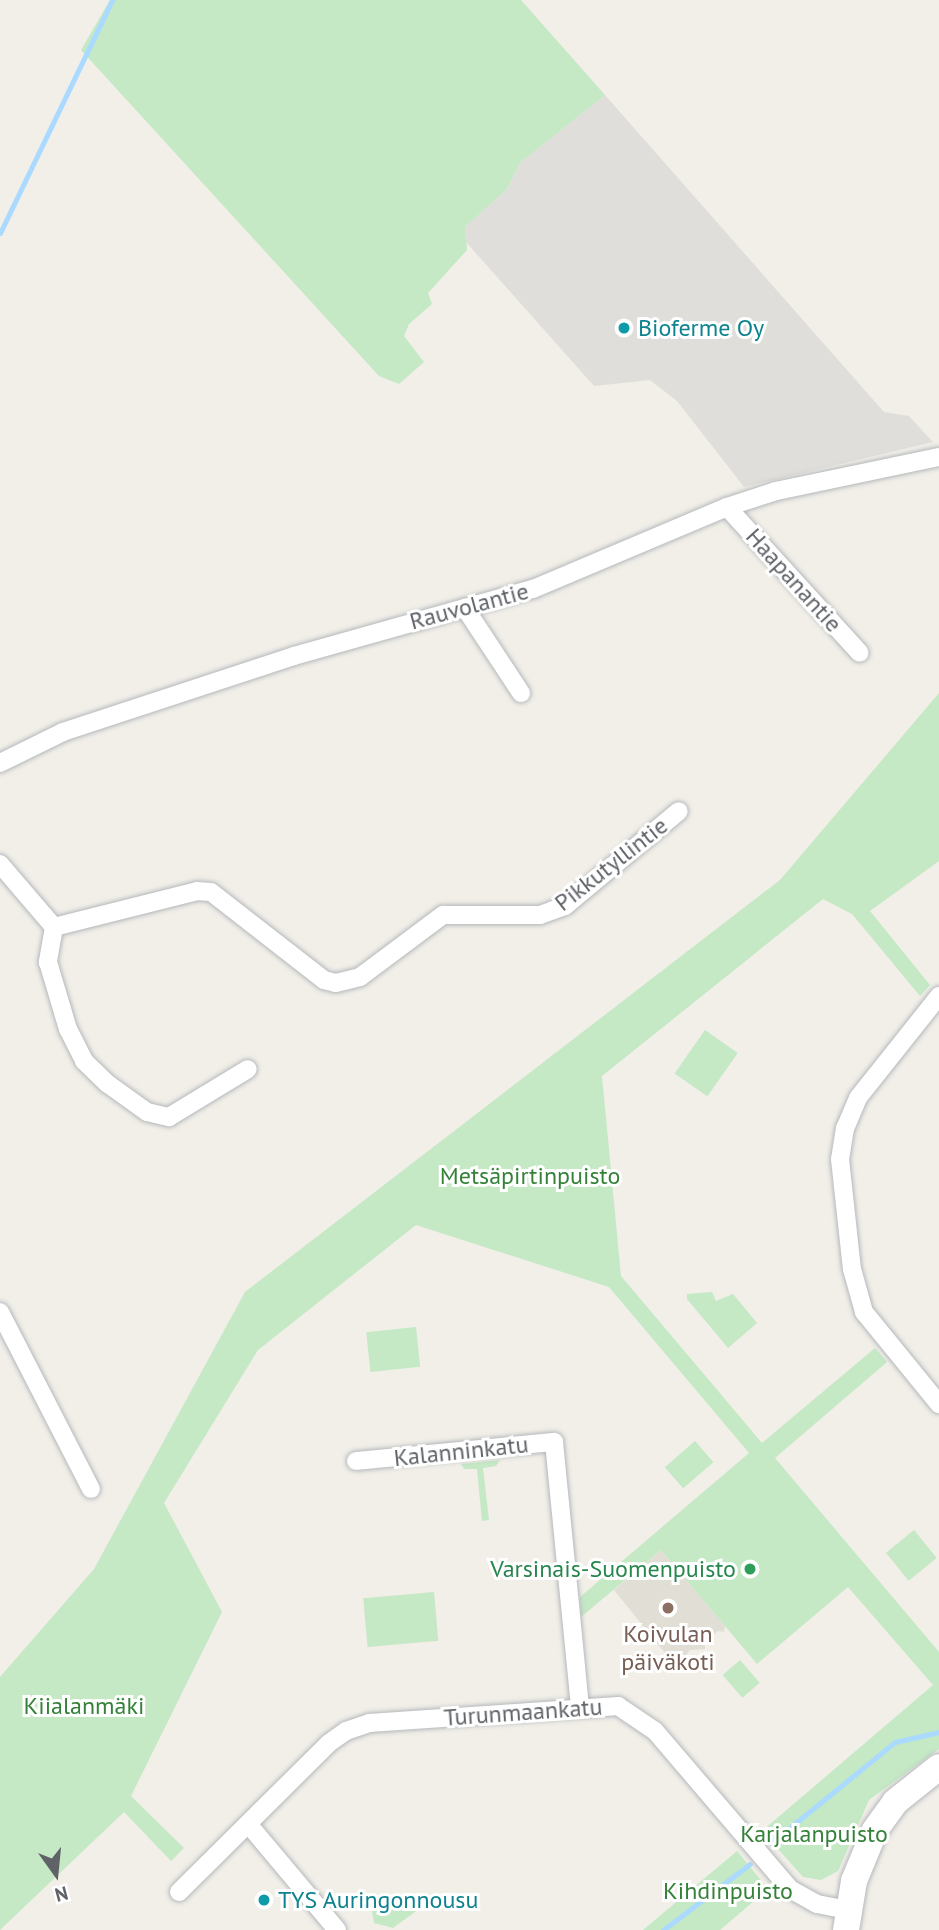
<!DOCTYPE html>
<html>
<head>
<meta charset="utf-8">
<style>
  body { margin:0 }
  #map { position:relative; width:939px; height:1930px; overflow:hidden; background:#f1efe8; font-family:"PT Sans",sans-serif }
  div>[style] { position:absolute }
  .industrial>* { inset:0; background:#e0deda }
  .education>* { inset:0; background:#e1ded6 }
  .green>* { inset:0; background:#c5e8c5; transform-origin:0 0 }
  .stream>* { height:5px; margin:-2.5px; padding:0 2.5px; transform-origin:2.5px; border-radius:2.5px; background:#aadaff }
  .roads { filter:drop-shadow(0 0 2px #b5b8bc) drop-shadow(0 0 2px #b5b8bc) }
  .street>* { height:18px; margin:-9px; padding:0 9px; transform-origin:9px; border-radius:9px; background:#fff }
  .secondary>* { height:26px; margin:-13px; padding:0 13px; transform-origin:13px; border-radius:13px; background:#fff }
  .dots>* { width:19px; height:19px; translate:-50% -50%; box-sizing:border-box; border:4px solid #fff; border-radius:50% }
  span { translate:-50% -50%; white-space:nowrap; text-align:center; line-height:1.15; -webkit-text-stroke:6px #fff; paint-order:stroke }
  .culture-label { font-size:24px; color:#0d838f }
  .left { translate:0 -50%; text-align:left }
  .street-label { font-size:24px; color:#5f6368 }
  .park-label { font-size:24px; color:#348238 }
  .leisure-label { font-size:24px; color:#27864d }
  .right { translate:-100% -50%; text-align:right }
  .education-label { font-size:24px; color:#785e54 }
  .north { position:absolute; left:21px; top:1839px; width:70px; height:70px; -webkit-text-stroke:5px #fff; paint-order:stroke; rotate:165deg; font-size:19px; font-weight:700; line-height:28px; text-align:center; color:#5f6368 }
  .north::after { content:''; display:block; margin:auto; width:24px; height:32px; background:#5f6368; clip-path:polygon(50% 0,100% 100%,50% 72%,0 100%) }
</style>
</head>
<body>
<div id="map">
  <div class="industrial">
    <div style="clip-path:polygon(605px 95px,884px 412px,909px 416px,933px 442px,744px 487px,677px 401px,650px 380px,594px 386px,466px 242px,465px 227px,507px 189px,520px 163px)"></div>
  </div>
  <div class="education">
    <div style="clip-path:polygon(661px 1550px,725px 1626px,724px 1632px,718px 1631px,705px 1642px,705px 1649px,690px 1650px,681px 1662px,674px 1654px,669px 1658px,614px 1590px)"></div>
  </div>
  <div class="green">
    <div style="clip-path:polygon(110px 0,521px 0,605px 95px,520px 163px,507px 189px,465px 227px,467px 250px,428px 293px,432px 304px,409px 324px,404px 336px,424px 362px,399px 384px,379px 376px,81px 50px)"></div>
    <div style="clip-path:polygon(939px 693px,939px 861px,870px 911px,930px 985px,920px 996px,852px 914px,823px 899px,602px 1076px,621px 1276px,762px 1443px,875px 1348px,887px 1362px,775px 1458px,939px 1652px,939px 1749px,869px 1800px,838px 1871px,821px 1880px,803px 1877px,762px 1831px,933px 1685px,848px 1587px,757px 1664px,661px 1550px,581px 1617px,580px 1597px,749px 1453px,609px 1287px,416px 1225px,258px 1350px,164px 1503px,222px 1612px,131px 1796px,184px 1848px,171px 1861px,124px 1812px,0 1930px,0 1677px,94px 1569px,245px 1292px,780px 880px)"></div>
    <div style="left:705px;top:1030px;width:40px;height:53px;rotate:35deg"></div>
    <div style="clip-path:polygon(712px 1292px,716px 1301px,733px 1294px,757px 1323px,728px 1348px,687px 1299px,687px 1294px)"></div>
    <div style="left:416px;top:1327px;width:40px;height:50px;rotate:84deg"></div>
    <div style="left:695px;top:1441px;width:28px;height:40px;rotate:49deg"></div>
    <div style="clip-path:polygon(500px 1460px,496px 1466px,483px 1468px,489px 1520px,482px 1521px,477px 1469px,464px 1469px,461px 1464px)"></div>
    <div style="left:914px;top:1530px;width:36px;height:36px;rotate:51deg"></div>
    <div style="left:434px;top:1592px;width:49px;height:71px;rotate:85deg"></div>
    <div style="left:740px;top:1660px;width:30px;height:23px;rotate:49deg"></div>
    <div style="clip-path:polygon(737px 1851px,768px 1889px,720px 1930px,643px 1930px)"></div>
    <div style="clip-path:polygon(416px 1901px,419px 1909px,393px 1928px,374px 1923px,371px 1906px)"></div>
  </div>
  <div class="stream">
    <div style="left:0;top:233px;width:259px;rotate:-64.3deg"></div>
    <div style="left:771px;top:1843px;width:160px;rotate:-39.2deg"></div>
    <div style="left:895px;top:1742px;width:45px;rotate:-12.8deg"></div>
    <div style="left:663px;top:1930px;width:109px;rotate:-37.2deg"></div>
  </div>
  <div class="roads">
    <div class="street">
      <div style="left:727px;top:507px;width:197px;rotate:47.7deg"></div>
      <div style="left:465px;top:608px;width:102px;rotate:56.6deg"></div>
      <div style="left:0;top:763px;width:70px;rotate:-26.2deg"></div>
      <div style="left:63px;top:732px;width:243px;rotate:-18.2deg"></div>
      <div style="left:294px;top:656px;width:248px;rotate:-15.7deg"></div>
      <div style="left:533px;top:589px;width:211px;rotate:-22.9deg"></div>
      <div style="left:727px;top:507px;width:52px;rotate:-18.1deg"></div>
      <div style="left:776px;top:491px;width:167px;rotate:-11.8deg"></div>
      <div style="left:0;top:864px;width:83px;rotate:49.4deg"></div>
      <div style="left:54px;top:927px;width:147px;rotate:-14.1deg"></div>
      <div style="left:197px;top:891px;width:14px;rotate:4deg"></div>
      <div style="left:211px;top:892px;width:143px;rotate:37.9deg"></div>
      <div style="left:324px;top:980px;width:12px;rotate:14deg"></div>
      <div style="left:336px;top:983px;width:25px;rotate:-14deg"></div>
      <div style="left:360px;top:977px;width:104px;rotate:-36.8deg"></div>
      <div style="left:443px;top:915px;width:97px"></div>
      <div style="left:540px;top:915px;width:27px;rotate:-20deg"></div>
      <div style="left:565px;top:906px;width:148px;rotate:-39.8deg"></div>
      <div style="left:54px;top:927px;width:36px;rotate:100deg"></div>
      <div style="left:48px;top:962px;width:70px;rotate:73.4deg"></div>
      <div style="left:68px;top:1029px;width:36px;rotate:63deg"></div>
      <div style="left:84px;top:1061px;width:33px;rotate:44deg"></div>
      <div style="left:108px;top:1084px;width:48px;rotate:35.7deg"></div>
      <div style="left:147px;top:1112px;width:23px;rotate:13deg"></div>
      <div style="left:169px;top:1117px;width:92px;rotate:-31.3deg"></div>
      <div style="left:939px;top:996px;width:130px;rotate:128.5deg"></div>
      <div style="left:858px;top:1098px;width:33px;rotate:113deg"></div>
      <div style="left:845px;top:1128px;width:31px;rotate:99deg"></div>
      <div style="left:840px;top:1159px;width:111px;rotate:83.8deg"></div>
      <div style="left:852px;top:1269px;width:45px;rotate:74.4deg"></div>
      <div style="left:864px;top:1312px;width:119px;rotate:50.8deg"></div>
      <div style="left:0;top:1312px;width:199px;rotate:62.8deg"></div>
      <div style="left:356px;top:1461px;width:199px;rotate:-5.5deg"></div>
      <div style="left:554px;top:1442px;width:264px;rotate:84.4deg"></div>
      <div style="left:249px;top:1825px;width:137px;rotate:50deg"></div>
      <div style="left:179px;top:1892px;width:211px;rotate:-44.8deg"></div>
      <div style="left:329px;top:1743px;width:21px;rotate:-35deg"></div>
      <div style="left:346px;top:1731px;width:24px;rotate:-19deg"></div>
      <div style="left:369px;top:1723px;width:250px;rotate:-3.9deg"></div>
      <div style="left:618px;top:1706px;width:45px;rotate:34deg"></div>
      <div style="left:655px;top:1731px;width:208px;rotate:49.5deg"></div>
      <div style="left:790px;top:1889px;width:31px;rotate:29deg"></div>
      <div style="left:817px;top:1904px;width:32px;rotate:11deg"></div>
    </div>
    <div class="secondary">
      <div style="left:846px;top:1930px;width:50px;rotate:-80.7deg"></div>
      <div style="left:854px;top:1881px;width:55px;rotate:-67.6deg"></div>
      <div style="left:875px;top:1830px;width:34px;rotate:-54deg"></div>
      <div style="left:895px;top:1802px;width:56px;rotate:-38.5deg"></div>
    </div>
  </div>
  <div class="dots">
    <div style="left:624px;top:328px;background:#0f9aa8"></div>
    <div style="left:750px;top:1569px;background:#2e9e5b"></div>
    <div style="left:668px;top:1608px;background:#8d6e63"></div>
    <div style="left:264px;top:1900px;background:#0f9aa8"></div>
  </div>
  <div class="culture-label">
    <span class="left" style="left:638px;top:328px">Bioferme Oy</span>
    <span class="left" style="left:278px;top:1900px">TYS Auringonnousu</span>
  </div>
  <div class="street-label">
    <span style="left:794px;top:580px;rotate:48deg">Haapanantie</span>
    <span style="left:469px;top:606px;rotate:-15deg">Rauvolantie</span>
    <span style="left:611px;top:864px;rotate:-38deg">Pikkutyllintie</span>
    <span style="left:461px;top:1451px;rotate:-6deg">Kalanninkatu</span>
    <span style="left:523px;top:1712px;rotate:-4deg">Turunmaankatu</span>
  </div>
  <div class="park-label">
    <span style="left:530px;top:1176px">Metsäpirtinpuisto</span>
    <span style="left:84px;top:1706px">Kiialanmäki</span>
    <span style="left:814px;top:1834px">Karjalanpuisto</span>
    <span style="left:728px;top:1891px">Kihdinpuisto</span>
  </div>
  <div class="leisure-label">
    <span class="right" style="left:736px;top:1569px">Varsinais-Suomenpuisto</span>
  </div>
  <div class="education-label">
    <span style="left:668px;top:1648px">Koivulan<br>päiväkoti</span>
  </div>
  <div class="north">N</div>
</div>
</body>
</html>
